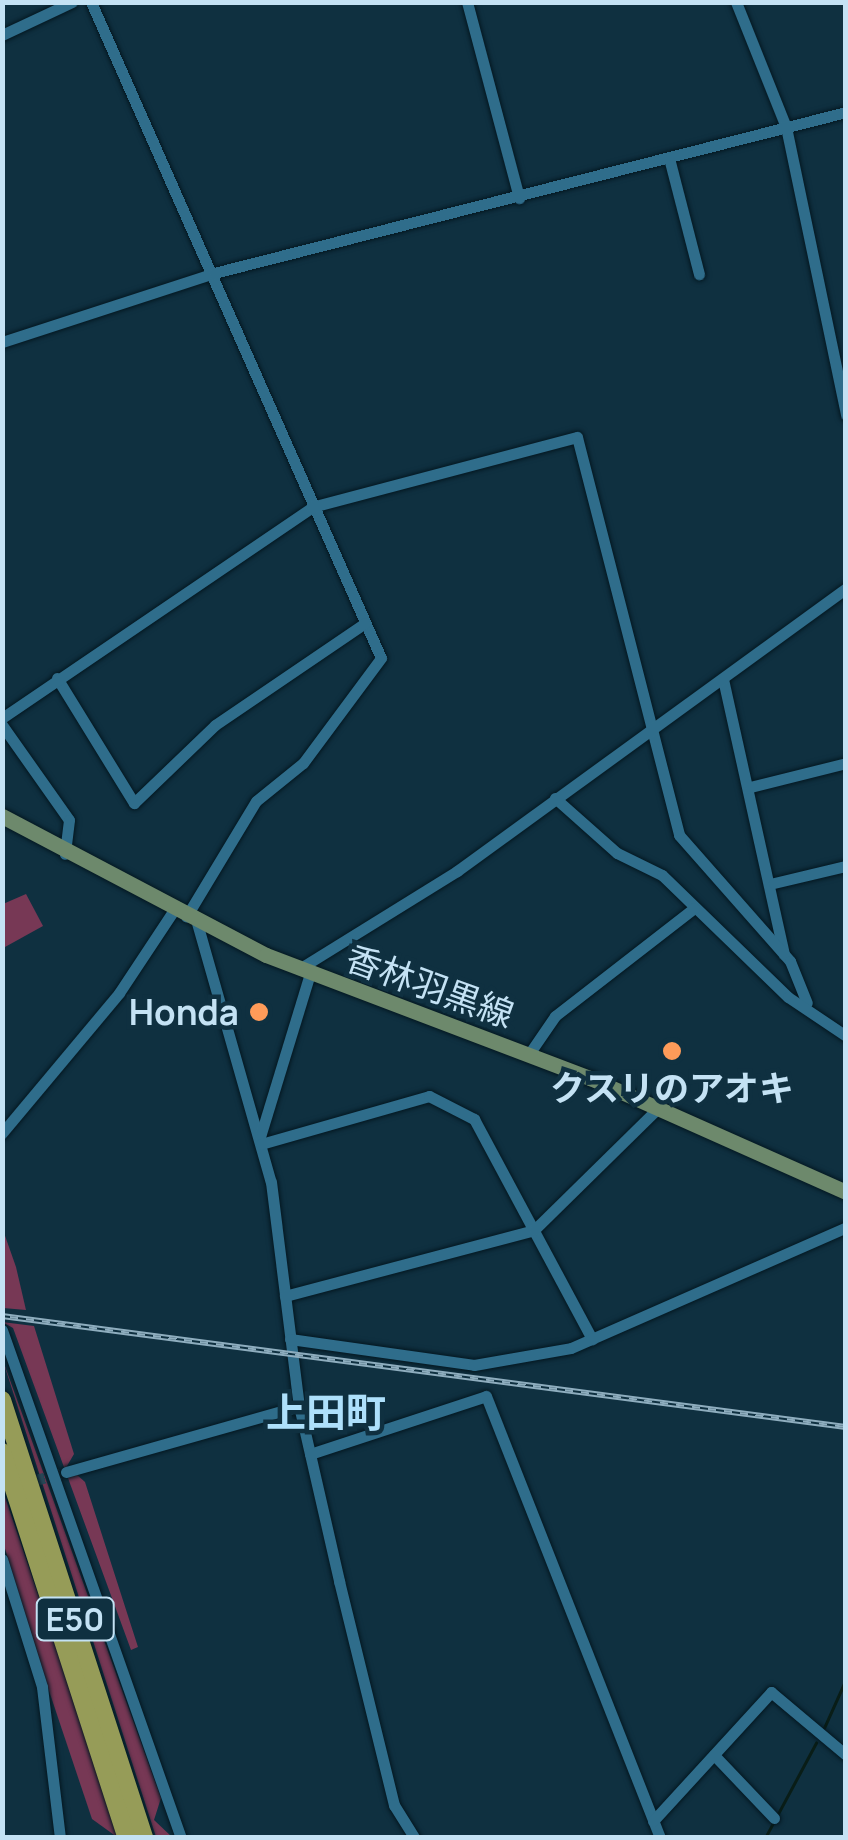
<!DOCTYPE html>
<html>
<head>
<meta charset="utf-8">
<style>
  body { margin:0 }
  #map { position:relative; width:848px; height:1840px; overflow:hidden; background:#0f3040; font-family:Manrope,"Noto Sans JP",sans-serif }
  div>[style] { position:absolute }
  .green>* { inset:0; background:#773855 }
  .stream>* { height:2.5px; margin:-1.25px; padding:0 1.25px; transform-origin:1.25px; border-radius:1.25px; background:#091d17 }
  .minor-tunnel>* { height:11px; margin-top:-5.5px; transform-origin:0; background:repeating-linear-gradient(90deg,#2a4b5b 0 11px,transparent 0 16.5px) }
  .roads { filter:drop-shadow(0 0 2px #041720) drop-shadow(0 0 2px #041720) }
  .minor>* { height:11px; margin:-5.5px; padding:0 5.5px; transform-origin:5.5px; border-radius:5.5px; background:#2f6d8b }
  .major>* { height:15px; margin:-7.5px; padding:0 7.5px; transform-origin:7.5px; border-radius:7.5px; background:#6d896c }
  .highway>* { height:18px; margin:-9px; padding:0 9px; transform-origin:9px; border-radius:9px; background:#969c58 }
  .rail>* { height:6px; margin-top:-3px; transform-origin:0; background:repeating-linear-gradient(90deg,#0f3040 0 8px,#8eadbe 0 16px); box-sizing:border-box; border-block:2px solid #8eadbe }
  .dots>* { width:28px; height:28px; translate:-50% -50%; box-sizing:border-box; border:5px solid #0f3040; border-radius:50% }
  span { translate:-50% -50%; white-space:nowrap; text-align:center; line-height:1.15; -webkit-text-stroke:9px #0f3040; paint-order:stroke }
  .shield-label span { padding:2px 8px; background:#0f3040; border:2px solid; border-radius:8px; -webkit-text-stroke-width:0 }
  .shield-label { font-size:32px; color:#c4e2f4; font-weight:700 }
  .street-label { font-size:35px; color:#c4e2f4 }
  .poi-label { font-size:35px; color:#c4e2f4; font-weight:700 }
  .right { translate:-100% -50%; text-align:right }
  .quarter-label { font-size:40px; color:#aee0fb; font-weight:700 }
  .frame { position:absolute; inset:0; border:5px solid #c4e2f4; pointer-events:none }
</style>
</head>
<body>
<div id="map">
  <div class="green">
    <div style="clip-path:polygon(26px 894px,43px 926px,5px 947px,3px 904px)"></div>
    <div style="clip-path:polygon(3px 1230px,16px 1267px,26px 1310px,3px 1308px)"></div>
    <div style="clip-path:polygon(2px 1322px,34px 1326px,74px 1454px,67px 1466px,85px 1482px,138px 1647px,131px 1650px,13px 1328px)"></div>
    <div style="clip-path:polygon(2px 1358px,161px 1798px,154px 1820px,172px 1837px,156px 1837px)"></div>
    <div style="clip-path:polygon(2px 1488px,61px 1662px,117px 1837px,92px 1819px,39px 1661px,3px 1542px)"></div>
  </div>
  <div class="stream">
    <div style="left:824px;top:1728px;width:54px;rotate:-65.8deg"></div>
    <div style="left:765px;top:1838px;width:108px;rotate:-61.8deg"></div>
  </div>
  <div class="minor-tunnel">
    <div style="left:2px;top:1489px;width:66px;rotate:-14.9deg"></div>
  </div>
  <div class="roads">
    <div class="minor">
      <div style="left:91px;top:2px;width:717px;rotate:66.15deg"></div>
      <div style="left:381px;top:658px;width:131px;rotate:126.6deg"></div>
      <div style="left:303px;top:763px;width:60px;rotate:141deg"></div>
      <div style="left:256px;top:801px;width:135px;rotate:121.1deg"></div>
      <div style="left:467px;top:2px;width:203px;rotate:75.1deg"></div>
      <div style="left:736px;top:2px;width:135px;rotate:68.2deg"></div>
      <div style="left:786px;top:127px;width:294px;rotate:78.2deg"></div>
      <div style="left:2px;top:35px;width:77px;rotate:-25.2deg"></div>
      <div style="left:669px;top:158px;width:120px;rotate:75.5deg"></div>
      <div style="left:2px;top:342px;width:223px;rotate:-18deg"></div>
      <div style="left:214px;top:273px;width:652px;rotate:-14.29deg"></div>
      <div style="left:57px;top:678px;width:147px;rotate:58.4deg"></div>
      <div style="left:134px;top:803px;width:112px;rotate:-43.9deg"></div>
      <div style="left:215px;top:725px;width:181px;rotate:-34.2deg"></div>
      <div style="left:723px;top:679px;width:282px;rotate:77.5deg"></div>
      <div style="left:2px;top:718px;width:375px;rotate:-34.2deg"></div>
      <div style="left:312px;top:507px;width:274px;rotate:-14.8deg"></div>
      <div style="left:577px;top:437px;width:411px;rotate:75.6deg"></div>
      <div style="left:679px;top:835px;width:168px;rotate:48.6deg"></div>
      <div style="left:790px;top:961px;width:45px;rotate:68deg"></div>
      <div style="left:2px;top:725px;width:116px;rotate:54.8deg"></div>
      <div style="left:69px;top:820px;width:34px;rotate:97deg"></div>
      <div style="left:750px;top:787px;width:99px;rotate:-14deg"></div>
      <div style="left:555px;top:798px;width:83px;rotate:41.6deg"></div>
      <div style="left:617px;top:853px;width:50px;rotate:26.1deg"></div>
      <div style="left:662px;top:875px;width:175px;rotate:44.1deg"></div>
      <div style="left:788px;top:997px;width:70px;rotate:33.9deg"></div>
      <div style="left:774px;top:883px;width:74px;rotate:-13.3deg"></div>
      <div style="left:197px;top:923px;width:269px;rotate:74.1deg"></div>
      <div style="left:271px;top:1182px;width:226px;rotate:82.9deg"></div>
      <div style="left:299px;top:1406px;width:180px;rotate:77.1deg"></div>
      <div style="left:339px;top:1581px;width:231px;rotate:76.2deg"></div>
      <div style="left:394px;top:1805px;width:39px;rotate:58deg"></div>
      <div style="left:299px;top:969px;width:186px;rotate:-31.8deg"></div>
      <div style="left:457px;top:871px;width:481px;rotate:-36deg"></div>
      <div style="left:529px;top:1054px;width:46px;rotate:-55.6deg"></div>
      <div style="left:555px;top:1016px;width:176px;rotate:-37.8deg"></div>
      <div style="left:2px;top:1133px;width:182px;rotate:-50.1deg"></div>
      <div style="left:119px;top:993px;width:100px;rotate:-56.5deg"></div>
      <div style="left:260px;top:1137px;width:171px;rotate:-73deg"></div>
      <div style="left:261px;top:1144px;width:175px;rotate:-15.9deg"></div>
      <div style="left:429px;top:1096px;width:51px;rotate:27.1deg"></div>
      <div style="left:474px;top:1119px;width:250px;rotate:61.8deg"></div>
      <div style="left:285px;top:1296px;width:258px;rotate:-14.8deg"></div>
      <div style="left:534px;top:1230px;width:173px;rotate:-44.5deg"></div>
      <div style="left:2px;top:1330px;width:539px;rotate:70.59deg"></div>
      <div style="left:290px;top:1339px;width:186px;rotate:8deg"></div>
      <div style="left:474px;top:1365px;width:98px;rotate:-9.9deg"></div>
      <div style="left:571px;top:1348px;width:300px;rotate:-23.7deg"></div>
      <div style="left:310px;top:1454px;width:185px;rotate:-18.2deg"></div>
      <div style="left:486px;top:1396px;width:475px;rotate:68.5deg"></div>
      <div style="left:66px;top:1472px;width:242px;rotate:-15.8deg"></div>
      <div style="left:2px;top:1559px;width:134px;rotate:72.6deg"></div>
      <div style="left:42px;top:1687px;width:152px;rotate:83.2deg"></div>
      <div style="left:714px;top:1755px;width:87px;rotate:46.4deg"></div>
      <div style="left:653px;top:1821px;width:175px;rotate:-47.5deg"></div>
      <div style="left:771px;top:1692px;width:97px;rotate:40deg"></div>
    </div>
    <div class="major">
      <div style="left:2px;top:816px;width:298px;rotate:27.8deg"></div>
      <div style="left:266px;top:955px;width:347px;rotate:20.8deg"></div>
      <div style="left:590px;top:1078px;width:280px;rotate:24deg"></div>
    </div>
    <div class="highway">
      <div style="left:2px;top:1400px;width:460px;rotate:72deg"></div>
      <div style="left:2px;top:1452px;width:406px;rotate:72.1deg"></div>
    </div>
  </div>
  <div class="rail">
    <div style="left:2px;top:1316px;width:851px;rotate:7.49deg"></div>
  </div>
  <div class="dots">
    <div style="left:259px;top:1012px;background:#fe9b59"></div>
    <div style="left:672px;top:1051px;background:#fe9b59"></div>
  </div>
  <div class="shield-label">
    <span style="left:75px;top:1619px">E50</span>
  </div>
  <div class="street-label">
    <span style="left:430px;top:986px;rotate:20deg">香林羽黒線</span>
  </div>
  <div class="poi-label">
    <span class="right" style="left:239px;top:1012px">Honda</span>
    <span style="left:672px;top:1088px">クスリのアオキ</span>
  </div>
  <div class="quarter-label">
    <span style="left:326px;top:1412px">上田町</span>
  </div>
  <div class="frame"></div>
</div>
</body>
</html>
